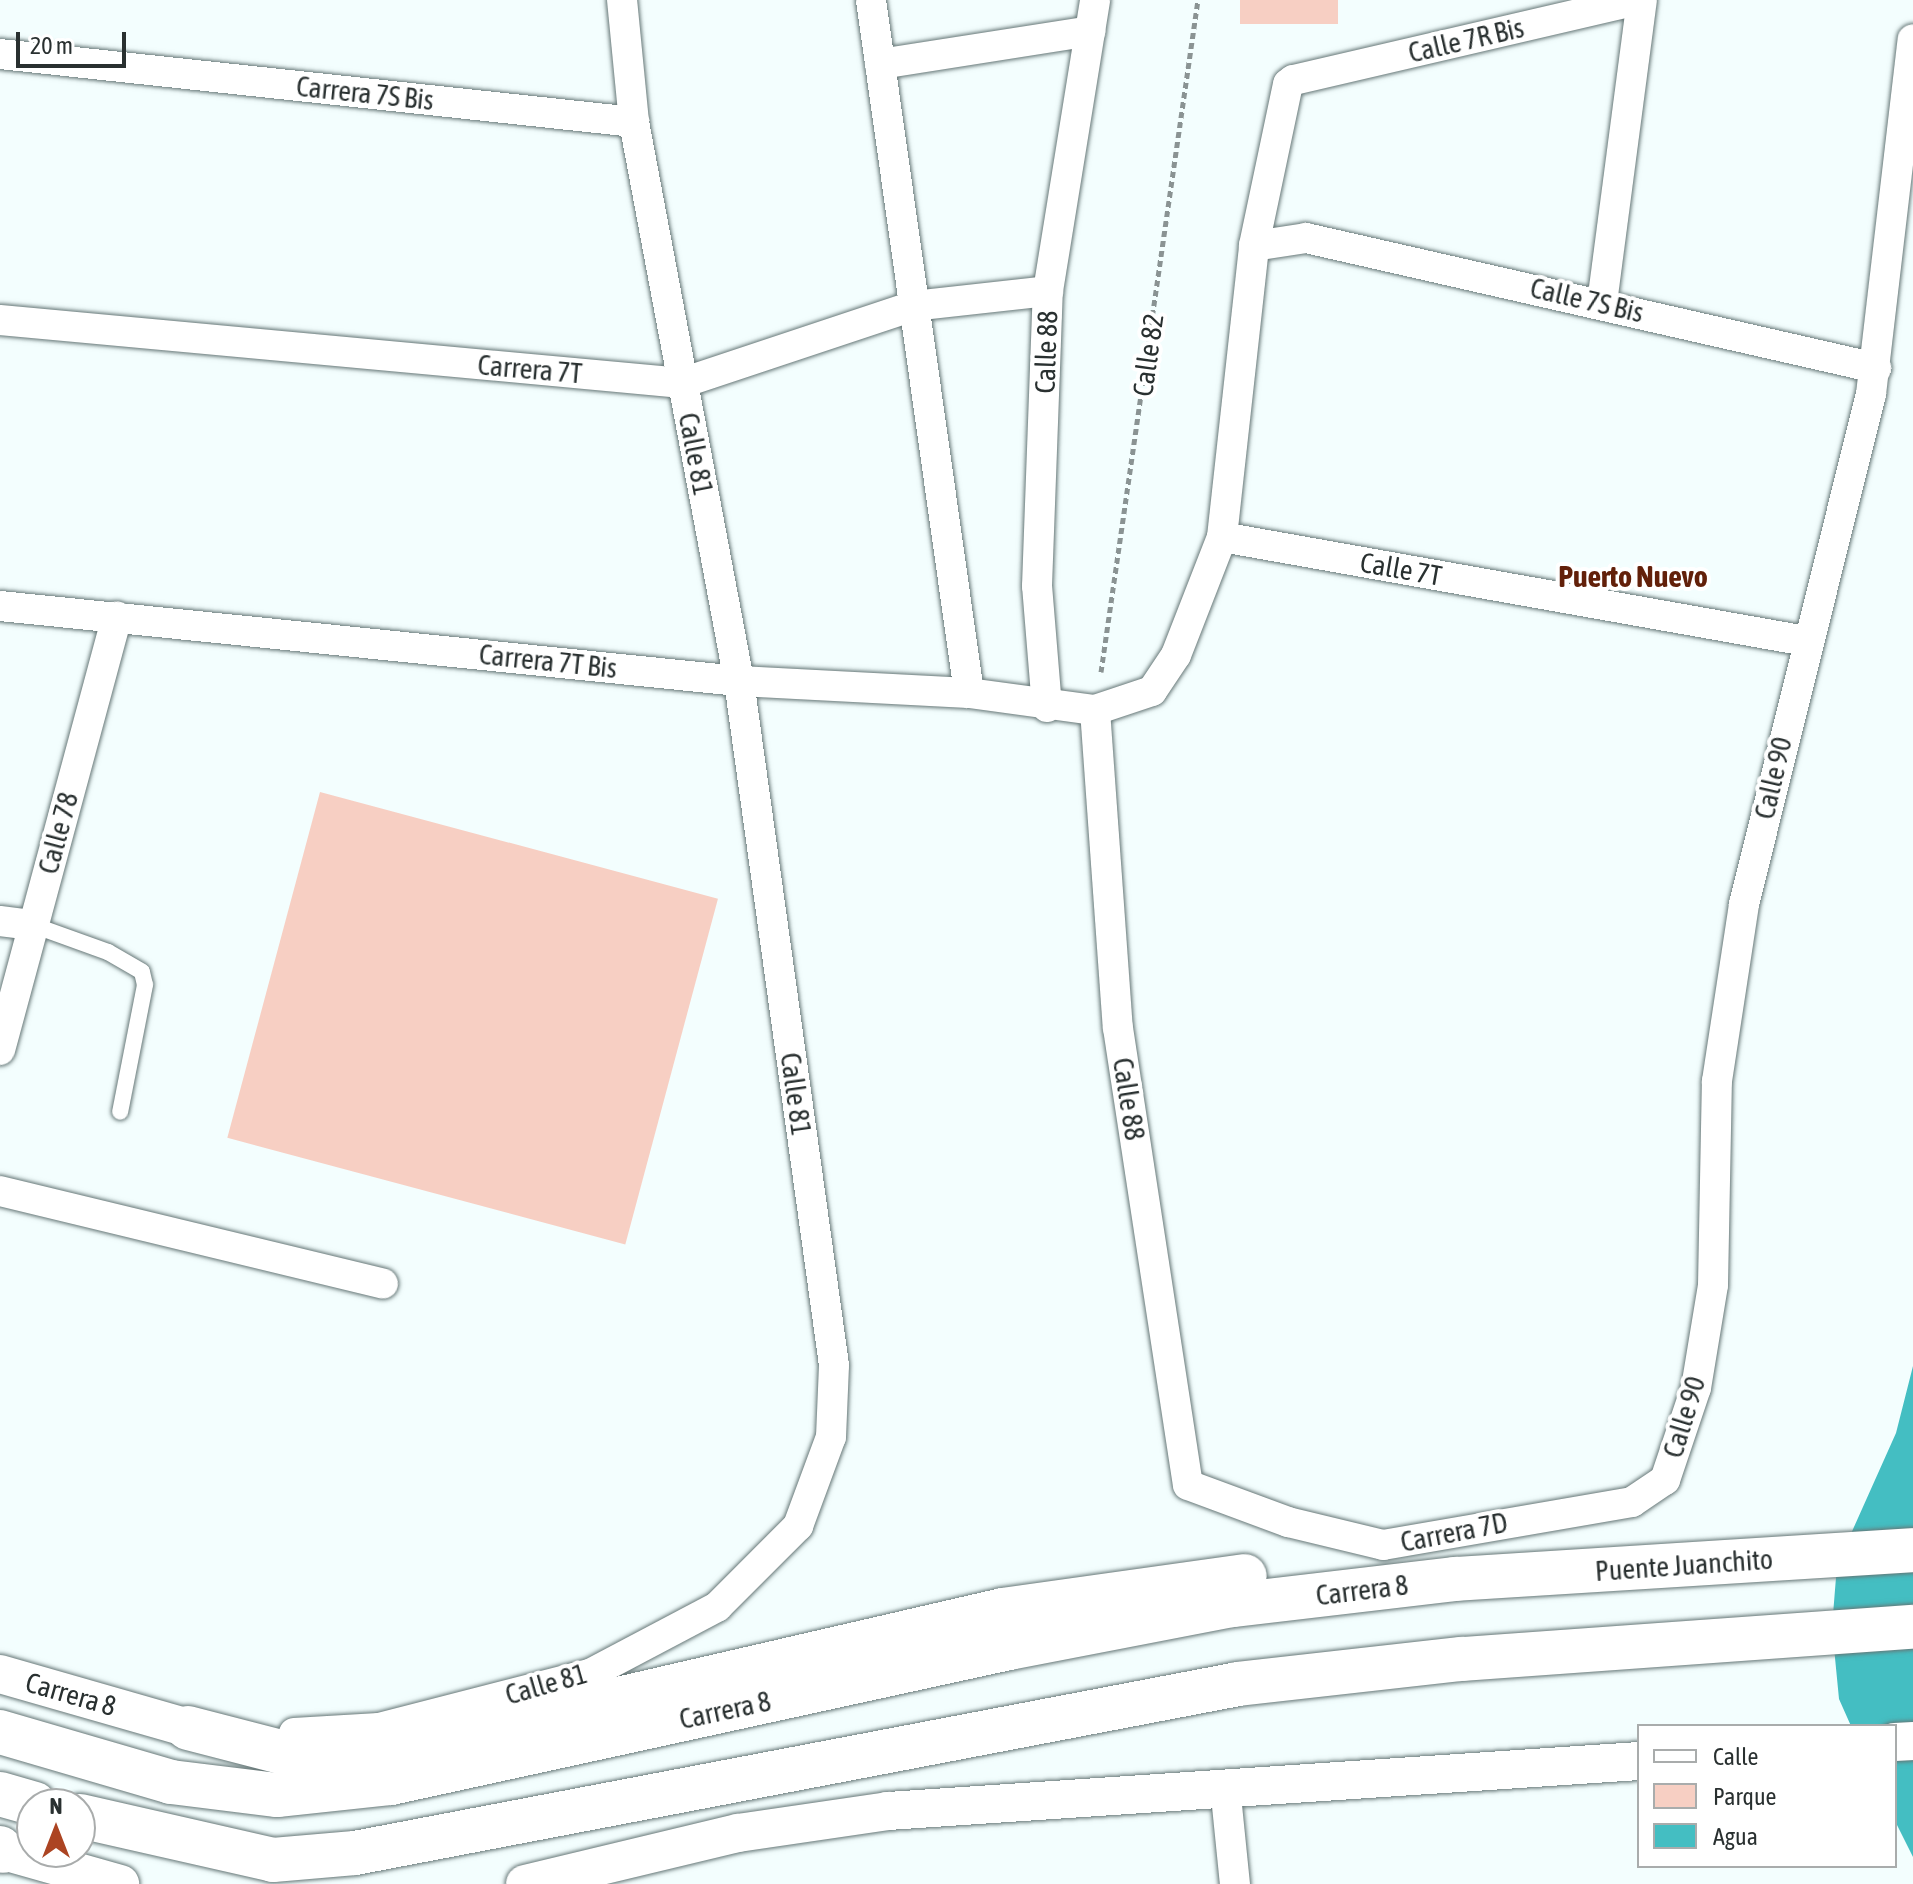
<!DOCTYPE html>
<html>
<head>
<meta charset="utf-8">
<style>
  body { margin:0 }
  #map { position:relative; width:1913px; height:1884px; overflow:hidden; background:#f3fefe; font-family:"Asap Condensed",sans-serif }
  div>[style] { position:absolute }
  .green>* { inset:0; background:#f7cfc3; transform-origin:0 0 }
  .water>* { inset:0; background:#44bec2 }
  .path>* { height:5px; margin-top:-2.5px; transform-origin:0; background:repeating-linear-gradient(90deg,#8a9393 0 6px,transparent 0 10px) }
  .roads { filter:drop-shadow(0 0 2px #677) drop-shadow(0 0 2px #677) }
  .service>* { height:16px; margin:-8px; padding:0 8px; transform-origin:8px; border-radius:8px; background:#fff }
  .minor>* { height:30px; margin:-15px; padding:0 15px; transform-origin:15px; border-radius:15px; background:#fff }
  .tertiary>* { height:38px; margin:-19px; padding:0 19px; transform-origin:19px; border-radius:19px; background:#fff }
  .primary>* { height:44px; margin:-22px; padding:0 22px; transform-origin:22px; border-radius:22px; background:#fff }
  span { translate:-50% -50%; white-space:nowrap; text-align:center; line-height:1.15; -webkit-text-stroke:8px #fff; paint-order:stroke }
  .street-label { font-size:28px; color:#293030 }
  .neighbourhood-label { font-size:30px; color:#62200a; font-weight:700 }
  .legend { position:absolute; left:1637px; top:1724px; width:260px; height:144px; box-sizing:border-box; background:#fff; border:2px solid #a9acac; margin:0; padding:10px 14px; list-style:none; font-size:24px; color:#293030 }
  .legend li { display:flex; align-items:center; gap:16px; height:40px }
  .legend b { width:40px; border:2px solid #a9acac }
  .north { position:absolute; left:16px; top:1788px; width:80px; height:80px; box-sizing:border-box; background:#fff; border:2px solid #a9acac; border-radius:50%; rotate:0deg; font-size:22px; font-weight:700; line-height:32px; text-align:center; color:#293030 }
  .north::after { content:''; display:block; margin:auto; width:28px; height:36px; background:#ac4422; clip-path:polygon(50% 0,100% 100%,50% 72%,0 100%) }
  .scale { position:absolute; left:16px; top:32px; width:110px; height:36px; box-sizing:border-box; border:4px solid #293030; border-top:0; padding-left:10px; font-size:24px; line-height:28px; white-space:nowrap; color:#293030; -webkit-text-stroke:6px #fff; paint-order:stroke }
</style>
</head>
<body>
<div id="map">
  <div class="green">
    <div style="left:1240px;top:0;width:98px;height:24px"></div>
    <div style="left:320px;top:792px;width:412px;height:358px;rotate:15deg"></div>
  </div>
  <div class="water">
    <div style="clip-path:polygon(1913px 1366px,1913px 1857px,1895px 1821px,1895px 1726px,1851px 1726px,1839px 1699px,1832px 1627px,1837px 1565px,1896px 1433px)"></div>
  </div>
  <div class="path">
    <div style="left:1101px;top:672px;width:679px;rotate:-81.79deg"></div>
  </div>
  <div class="roads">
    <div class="service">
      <div style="left:33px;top:925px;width:80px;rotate:19.8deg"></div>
      <div style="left:108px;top:952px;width:39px;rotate:30deg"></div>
      <div style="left:142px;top:972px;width:13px;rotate:77deg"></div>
      <div style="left:145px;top:985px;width:129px;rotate:101.1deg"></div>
    </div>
    <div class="minor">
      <div style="left:871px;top:0;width:700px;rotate:81.95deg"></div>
      <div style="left:1638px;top:0;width:354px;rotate:166.9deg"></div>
      <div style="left:1293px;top:80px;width:6px;rotate:141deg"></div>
      <div style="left:1288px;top:84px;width:166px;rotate:101.9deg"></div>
      <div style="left:1254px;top:246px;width:53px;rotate:-8.7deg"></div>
      <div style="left:1306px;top:238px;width:585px;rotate:12.85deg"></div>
      <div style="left:0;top:54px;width:638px;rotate:6.12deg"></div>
      <div style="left:880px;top:64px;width:213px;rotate:-8.9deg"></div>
      <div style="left:1602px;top:303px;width:306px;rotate:-82.5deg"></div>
      <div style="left:0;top:320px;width:685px;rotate:5.28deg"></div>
      <div style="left:682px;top:383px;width:243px;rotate:-18.4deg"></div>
      <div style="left:913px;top:306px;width:136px;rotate:-6.3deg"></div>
      <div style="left:1222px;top:537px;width:293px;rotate:-83.7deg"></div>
      <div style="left:0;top:606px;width:743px;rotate:5.8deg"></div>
      <div style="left:739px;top:681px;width:230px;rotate:3deg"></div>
      <div style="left:969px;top:693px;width:127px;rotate:7.7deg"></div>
      <div style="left:1095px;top:710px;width:60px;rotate:-18.4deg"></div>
      <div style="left:1152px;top:691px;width:43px;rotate:-56.3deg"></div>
      <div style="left:1176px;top:655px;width:127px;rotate:-68.7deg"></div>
      <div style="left:1222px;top:537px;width:593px;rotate:10.1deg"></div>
      <div style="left:1047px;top:707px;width:121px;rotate:-94.7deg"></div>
      <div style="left:1037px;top:586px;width:295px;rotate:-87.9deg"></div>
      <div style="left:1048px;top:291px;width:295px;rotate:-80.8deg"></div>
      <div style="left:1095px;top:710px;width:319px;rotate:85.9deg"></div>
      <div style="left:1118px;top:1028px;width:462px;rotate:81.3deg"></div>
      <div style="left:1188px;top:1485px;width:107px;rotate:20.3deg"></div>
      <div style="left:1288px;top:1522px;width:98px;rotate:13.6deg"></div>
      <div style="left:1383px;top:1545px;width:253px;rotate:-9.8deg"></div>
      <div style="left:1632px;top:1502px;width:40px;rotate:-34deg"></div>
      <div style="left:1665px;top:1480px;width:97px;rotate:-71.4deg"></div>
      <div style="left:1696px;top:1388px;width:104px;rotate:-80.6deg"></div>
      <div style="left:1713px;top:1285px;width:204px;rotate:-88.9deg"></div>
      <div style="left:1717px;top:1081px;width:179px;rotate:-81.3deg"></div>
      <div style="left:1744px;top:904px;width:526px;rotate:-76.02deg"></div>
      <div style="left:1871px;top:394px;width:357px;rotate:-83.3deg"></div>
      <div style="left:0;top:921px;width:33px;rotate:7deg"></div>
      <div style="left:0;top:1050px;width:449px;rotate:-74.9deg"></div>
      <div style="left:0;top:1191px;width:394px;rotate:13.6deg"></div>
      <div style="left:294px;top:1733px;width:85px;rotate:-3.4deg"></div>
      <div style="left:379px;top:1728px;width:218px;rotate:-14.4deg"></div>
      <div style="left:590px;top:1674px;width:144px;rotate:-27.8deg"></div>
      <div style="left:717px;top:1607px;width:115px;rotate:-45deg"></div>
      <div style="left:798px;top:1526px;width:95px;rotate:-69.7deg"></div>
      <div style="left:831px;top:1437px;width:72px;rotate:-87.6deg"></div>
      <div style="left:834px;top:1365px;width:691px;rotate:-97.91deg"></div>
      <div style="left:739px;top:681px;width:569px;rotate:-100.64deg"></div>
      <div style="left:634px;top:122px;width:123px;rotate:-95.6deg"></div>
      <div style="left:1225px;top:1786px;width:99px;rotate:84.2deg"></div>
    </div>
    <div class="tertiary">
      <div style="left:0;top:1674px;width:196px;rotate:16deg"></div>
      <div style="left:1895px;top:1742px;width:18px;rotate:-3deg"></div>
      <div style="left:0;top:1850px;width:125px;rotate:15.8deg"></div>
      <div style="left:525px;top:1884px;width:219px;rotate:-13.5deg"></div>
      <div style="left:738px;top:1833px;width:152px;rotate:-8.3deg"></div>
      <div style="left:888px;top:1811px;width:753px;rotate:-3.81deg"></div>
    </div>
    <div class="primary">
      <div style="left:188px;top:1728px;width:96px;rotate:14.5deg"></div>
      <div style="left:281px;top:1752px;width:104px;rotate:0.6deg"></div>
      <div style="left:385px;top:1753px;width:634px;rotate:-13.03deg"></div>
      <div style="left:1003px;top:1610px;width:244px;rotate:-8deg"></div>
      <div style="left:0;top:1732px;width:178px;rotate:16.3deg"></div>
      <div style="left:171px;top:1782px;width:107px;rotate:7deg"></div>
      <div style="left:277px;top:1795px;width:115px;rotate:-6deg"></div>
      <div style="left:391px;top:1783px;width:633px;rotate:-12.32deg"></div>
      <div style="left:1009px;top:1648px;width:228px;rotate:-10.9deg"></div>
      <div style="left:1233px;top:1605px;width:224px;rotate:-6.7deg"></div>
      <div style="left:1455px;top:1579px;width:459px;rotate:-3.6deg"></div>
      <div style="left:0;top:1794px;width:36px;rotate:16deg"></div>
      <div style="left:80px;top:1816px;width:198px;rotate:12.8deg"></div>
      <div style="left:273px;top:1860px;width:82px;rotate:-4.9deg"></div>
      <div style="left:355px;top:1853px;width:899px;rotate:-10.83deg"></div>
      <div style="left:1238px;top:1684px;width:225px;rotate:-6.4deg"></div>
      <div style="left:1462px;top:1659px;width:452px;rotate:-4.1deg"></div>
      <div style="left:0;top:1848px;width:4px;rotate:45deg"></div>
    </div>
  </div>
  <div class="street-label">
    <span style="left:1466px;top:40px;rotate:-13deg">Calle 7R Bis</span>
    <span style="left:365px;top:93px;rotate:6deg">Carrera 7S Bis</span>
    <span style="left:1587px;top:300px;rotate:13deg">Calle 7S Bis</span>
    <span style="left:1046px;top:352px;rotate:-88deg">Calle 88</span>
    <span style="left:1148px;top:355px;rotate:-82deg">Calle 82</span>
    <span style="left:530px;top:369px;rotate:5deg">Carrera 7T</span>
    <span style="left:696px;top:454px;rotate:79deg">Calle 81</span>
    <span style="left:1401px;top:569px;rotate:10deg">Calle 7T</span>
    <span style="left:548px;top:661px;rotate:6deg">Carrera 7T Bis</span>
    <span style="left:1773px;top:778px;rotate:-77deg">Calle 90</span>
    <span style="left:58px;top:833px;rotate:-75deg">Calle 78</span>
    <span style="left:796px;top:1094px;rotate:82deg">Calle 81</span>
    <span style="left:1129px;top:1099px;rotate:81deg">Calle 88</span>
    <span style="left:1684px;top:1417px;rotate:-73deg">Calle 90</span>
    <span style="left:1454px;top:1532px;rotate:-11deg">Carrera 7D</span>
    <span style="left:1684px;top:1565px;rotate:-4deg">Puente Juanchito</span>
    <span style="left:1362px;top:1590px;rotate:-7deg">Carrera 8</span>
    <span style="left:546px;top:1684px;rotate:-16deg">Calle 81</span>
    <span style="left:71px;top:1694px;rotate:16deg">Carrera 8</span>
    <span style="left:725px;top:1710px;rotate:-12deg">Carrera 8</span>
  </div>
  <div class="neighbourhood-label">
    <span style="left:1633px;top:576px">Puerto Nuevo</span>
  </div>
  <ul class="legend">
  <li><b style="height:10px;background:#fff"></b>Calle</li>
  <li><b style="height:22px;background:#f7cfc3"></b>Parque</li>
  <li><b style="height:22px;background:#44bec2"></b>Agua</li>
  </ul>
  <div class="north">N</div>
  <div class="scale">20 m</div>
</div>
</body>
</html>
